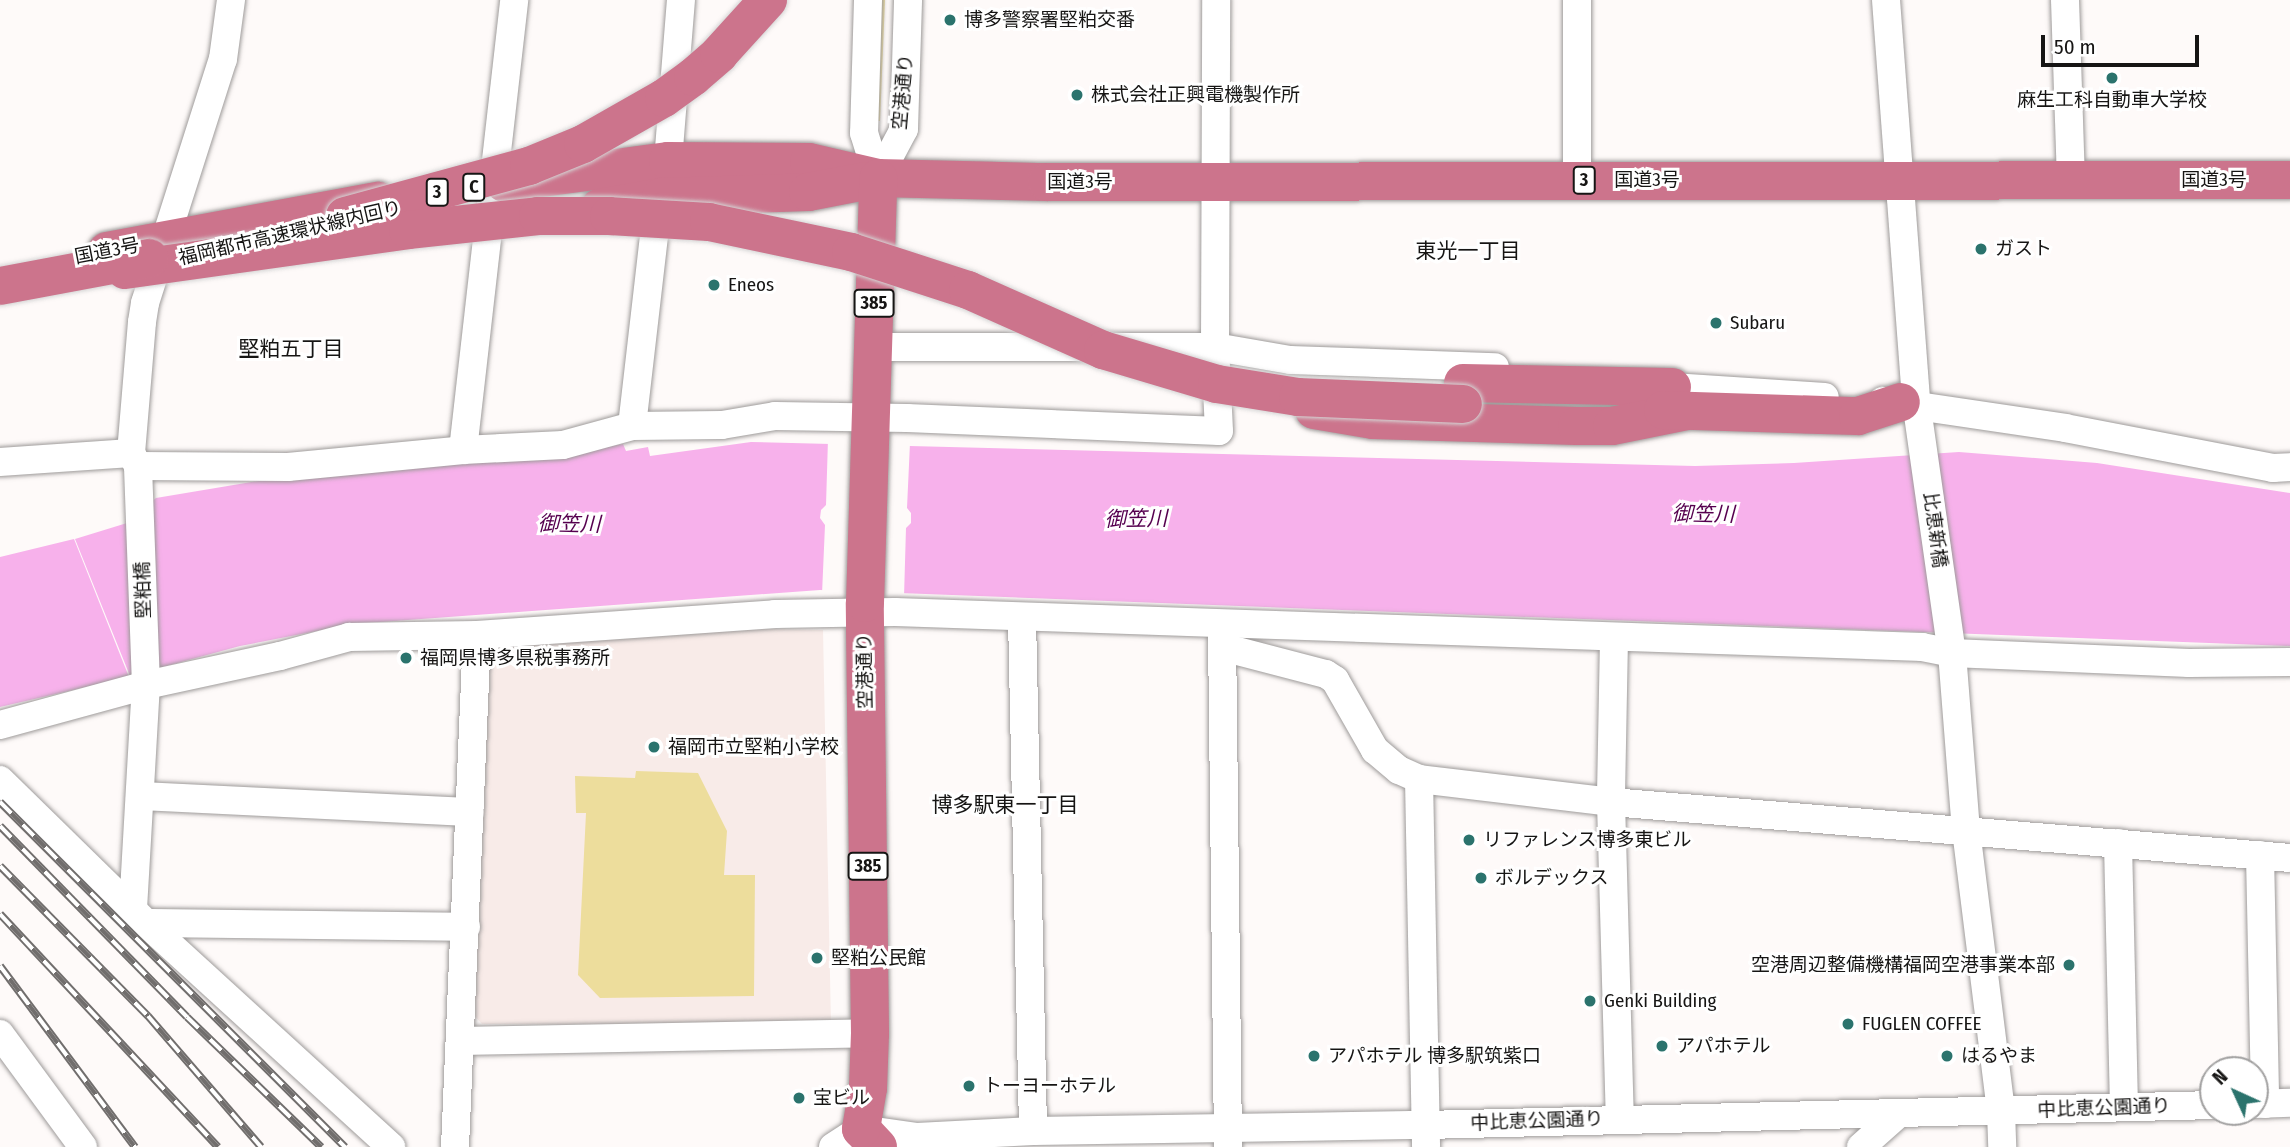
<!DOCTYPE html>
<html>
<head>
<meta charset="utf-8">
<style>
  body { margin:0 }
  #map { position:relative; width:2290px; height:1147px; overflow:hidden; background:#fefaf9; font-family:"Fira Sans Condensed","Noto Sans JP",sans-serif }
  div>[style] { position:absolute }
  .built>* { inset:0; background:#f8ebe8 }
  .green>* { inset:0; background:#eddd9c }
  .water>* { inset:0; background:#f7b1eb }
  .pier>* { inset:0; background:#fefaf9 }
  .roads { filter:drop-shadow(0 0 2px #9e9b9a) drop-shadow(0 0 2px #9e9b9a) }
  .minor>* { height:28px; margin:-14px; padding:0 14px; transform-origin:14px; border-radius:14px; background:#fff }
  .highway>* { height:38px; margin:-19px; padding:0 19px; transform-origin:19px; border-radius:19px; background:#cc748c }
  .rail>* { height:8px; margin-top:-4px; transform-origin:0; background:repeating-linear-gradient(90deg,#fff 0 16px,#716e6d 0 32px); box-sizing:border-box; border-block:2px solid #716e6d }
  .bridges { filter:drop-shadow(0 0 2px #d5d5d5) drop-shadow(0 0 2px #d5d5d5) }
  .highway-bridge>* { height:38px; margin:-19px; padding:0 19px; transform-origin:19px; border-radius:19px; background:#cc748c }
  .dots>* { width:19px; height:19px; translate:-50% -50%; box-sizing:border-box; border:4px solid #fff; border-radius:50% }
  span { translate:-50% -50%; white-space:nowrap; text-align:center; line-height:1.15; -webkit-text-stroke:6px #fff; paint-order:stroke }
  .shield-label span { padding:2px 5px; background:#fff; border:2px solid; border-radius:5px; -webkit-text-stroke-width:0 }
  .shield-label { font-size:18px; color:#161514; font-weight:700 }
  .poi-label { font-size:19px; color:#161514 }
  .left { translate:0 -50%; text-align:left }
  .right { translate:-100% -50%; text-align:right }
  .street-label { font-size:19px; color:#161514 }
  .neighbourhood-label { font-size:21px; color:#161514 }
  .water-label { font-size:21px; color:#56004f; font-style:italic }
  .north { position:absolute; left:2199px; top:1056px; width:70px; height:70px; box-sizing:border-box; background:#fff; border:2px solid #a2a1a1; border-radius:50%; rotate:315deg; font-size:19px; font-weight:700; line-height:28px; text-align:center; color:#161514 }
  .north::after { content:''; display:block; margin:auto; width:24px; height:32px; background:#2b736d; clip-path:polygon(50% 0,100% 100%,50% 72%,0 100%) }
  .scale { position:absolute; left:2041px; top:35px; width:158px; height:32px; box-sizing:border-box; border:4px solid #161514; border-top:0; padding-left:9px; font-size:21px; line-height:24px; white-space:nowrap; color:#161514; -webkit-text-stroke:5px #fff; paint-order:stroke }
</style>
</head>
<body>
<div id="map">
  <div class="built">
    <div style="clip-path:polygon(768px 629px,823px 630px,831px 1025px,482px 1024px,470px 1011px,486px 662px,501px 640px)"></div>
  </div>
  <div class="green">
    <div style="clip-path:polygon(878px 0,885px 0,880px 121px,875px 121px)"></div>
    <div style="clip-path:polygon(636px 771px,698px 773px,727px 831px,724px 875px,755px 875px,754px 996px,600px 998px,578px 975px,586px 813px,576px 813px,575px 776px,635px 778px)"></div>
  </div>
  <div class="water">
    <div style="clip-path:polygon(751px 442px,1695px 466px,1794px 463px,1959px 452px,2097px 463px,2290px 493px,2290px 646px,820px 590px,353px 624px,240px 646px,130px 676px,75px 539px,127px 523px,156px 498px,288px 476px,564px 455px,623px 444px,626px 451px,648px 447px,650px 456px)"></div>
    <div style="clip-path:polygon(74px 539px,129px 677px,0 707px,0 557px)"></div>
  </div>
  <div class="pier">
    <div style="clip-path:polygon(828px 439px,910px 443px,907px 508px,911px 513px,911px 523px,906px 528px,904px 597px,822px 594px,825px 525px,820px 518px,821px 510px,826px 505px)"></div>
  </div>
  <div class="roads">
    <div class="minor">
      <div style="left:868px;top:0;width:133px;rotate:91.7deg"></div>
      <div style="left:864px;top:133px;width:47px;rotate:72.7deg"></div>
      <div style="left:1577px;top:0;width:180px;rotate:90deg"></div>
      <div style="left:1886px;top:0;width:409px;rotate:85.7deg"></div>
      <div style="left:1917px;top:408px;width:247px;rotate:81.9deg"></div>
      <div style="left:1952px;top:653px;width:178px;rotate:85.5deg"></div>
      <div style="left:1966px;top:830px;width:283px;rotate:82.9deg"></div>
      <div style="left:2001px;top:1111px;width:36px;rotate:88deg"></div>
      <div style="left:2065px;top:0;width:178px;rotate:88.1deg"></div>
      <div style="left:878px;top:178px;width:55px;rotate:-62deg"></div>
      <div style="left:904px;top:129px;width:129px;rotate:-88.2deg"></div>
      <div style="left:873px;top:347px;width:342px"></div>
      <div style="left:1215px;top:347px;width:76px;rotate:9.8deg"></div>
      <div style="left:1290px;top:360px;width:205px;rotate:2deg"></div>
      <div style="left:1653px;top:382px;width:20px;rotate:15deg"></div>
      <div style="left:1672px;top:387px;width:153px;rotate:3.7deg"></div>
      <div style="left:1883px;top:401px;width:184px;rotate:8.4deg"></div>
      <div style="left:2065px;top:428px;width:212px;rotate:10.9deg"></div>
      <div style="left:2273px;top:468px;width:17px;rotate:-3deg"></div>
      <div style="left:632px;top:426px;width:192px;rotate:-83.4deg"></div>
      <div style="left:654px;top:235px;width:75px;rotate:-79.3deg"></div>
      <div style="left:668px;top:161px;width:162px;rotate:-85.4deg"></div>
      <div style="left:463px;top:450px;width:453px;rotate:-83.5deg"></div>
      <div style="left:0;top:462px;width:131px;rotate:-3.9deg"></div>
      <div style="left:138px;top:466px;width:150px;rotate:0.4deg"></div>
      <div style="left:288px;top:467px;width:176px;rotate:-5.5deg"></div>
      <div style="left:463px;top:450px;width:100px;rotate:-2.9deg"></div>
      <div style="left:563px;top:445px;width:72px;rotate:-15.4deg"></div>
      <div style="left:632px;top:426px;width:90px;rotate:-0.6deg"></div>
      <div style="left:722px;top:425px;width:54px;rotate:-9.6deg"></div>
      <div style="left:775px;top:416px;width:132px;rotate:0.9deg"></div>
      <div style="left:907px;top:418px;width:312px;rotate:2.4deg"></div>
      <div style="left:1219px;top:431px;width:84px;rotate:-92.7deg"></div>
      <div style="left:1215px;top:347px;width:347px;rotate:-89.8deg"></div>
      <div style="left:1022px;top:617px;width:514px;rotate:88.77deg"></div>
      <div style="left:1222px;top:632px;width:515px;rotate:89.33deg"></div>
      <div style="left:1614px;top:639px;width:163px;rotate:91.1deg"></div>
      <div style="left:1611px;top:802px;width:316px;rotate:88.4deg"></div>
      <div style="left:1222px;top:647px;width:107px;rotate:14.6deg"></div>
      <div style="left:1326px;top:674px;width:11px;rotate:34deg"></div>
      <div style="left:1335px;top:680px;width:81px;rotate:60.3deg"></div>
      <div style="left:1375px;top:750px;width:31px;rotate:40deg"></div>
      <div style="left:1399px;top:770px;width:22px;rotate:24deg"></div>
      <div style="left:1419px;top:779px;width:193px;rotate:6.8deg"></div>
      <div style="left:1611px;top:802px;width:681px;rotate:4.71deg"></div>
      <div style="left:0;top:725px;width:151px;rotate:-15.3deg"></div>
      <div style="left:146px;top:685px;width:137px;rotate:-12.2deg"></div>
      <div style="left:280px;top:656px;width:72px;rotate:-15.4deg"></div>
      <div style="left:349px;top:637px;width:128px;rotate:-0.9deg"></div>
      <div style="left:477px;top:635px;width:299px;rotate:-4deg"></div>
      <div style="left:775px;top:614px;width:120px;rotate:-1deg"></div>
      <div style="left:895px;top:612px;width:1028px;rotate:1.95deg"></div>
      <div style="left:1922px;top:647px;width:31px;rotate:11deg"></div>
      <div style="left:1952px;top:653px;width:237px;rotate:2.4deg"></div>
      <div style="left:2189px;top:663px;width:101px;rotate:-0.6deg"></div>
      <div style="left:1419px;top:779px;width:368px;rotate:88.9deg"></div>
      <div style="left:0;top:780px;width:204px;rotate:44.4deg"></div>
      <div style="left:146px;top:923px;width:332px;rotate:42.4deg"></div>
      <div style="left:140px;top:796px;width:330px;rotate:2.8deg"></div>
      <div style="left:2118px;top:843px;width:264px;rotate:88.7deg"></div>
      <div style="left:2260px;top:855px;width:249px;rotate:88.8deg"></div>
      <div style="left:133px;top:909px;width:224px;rotate:-86.7deg"></div>
      <div style="left:146px;top:685px;width:219px;rotate:-92.1deg"></div>
      <div style="left:138px;top:466px;width:15px;rotate:-118deg"></div>
      <div style="left:131px;top:453px;width:131px;rotate:-85.2deg"></div>
      <div style="left:142px;top:322px;width:19px;rotate:-81deg"></div>
      <div style="left:145px;top:303px;width:256px;rotate:-72.3deg"></div>
      <div style="left:223px;top:59px;width:60px;rotate:-82.3deg"></div>
      <div style="left:146px;top:923px;width:320px;rotate:0.7deg"></div>
      <div style="left:0;top:1034px;width:140px;rotate:53.7deg"></div>
      <div style="left:461px;top:1041px;width:409px;rotate:-1.1deg"></div>
      <div style="left:2255px;top:1104px;width:35px;rotate:-2deg"></div>
      <div style="left:455px;top:1147px;width:512px;rotate:-87.54deg"></div>
      <div style="left:833px;top:1147px;width:33px;rotate:-33deg"></div>
      <div style="left:861px;top:1129px;width:57px;rotate:8.1deg"></div>
      <div style="left:917px;top:1137px;width:116px;rotate:-3deg"></div>
      <div style="left:1033px;top:1131px;width:392px;rotate:-0.9deg"></div>
      <div style="left:1425px;top:1125px;width:788px;rotate:-1.45deg"></div>
      <div style="left:1861px;top:1147px;width:50px;rotate:-41.7deg"></div>
    </div>
    <div class="highway">
      <div style="left:504px;top:183px;width:165px;rotate:-7.6deg"></div>
      <div style="left:668px;top:161px;width:141px;rotate:0.4deg"></div>
      <div style="left:809px;top:162px;width:71px;rotate:13.1deg"></div>
      <div style="left:878px;top:178px;width:169px;rotate:1.4deg"></div>
      <div style="left:1047px;top:182px;width:1243px;rotate:-0.09deg"></div>
      <div style="left:599px;top:208px;width:63px;rotate:-10.1deg"></div>
      <div style="left:661px;top:197px;width:147px;rotate:-1.9deg"></div>
      <div style="left:808px;top:192px;width:58px;rotate:-10.9deg"></div>
      <div style="left:107px;top:251px;width:276px;rotate:-10.5deg"></div>
      <div style="left:1463px;top:383px;width:209px;rotate:1.1deg"></div>
      <div style="left:1314px;top:410px;width:60px;rotate:9.6deg"></div>
      <div style="left:1373px;top:420px;width:204px;rotate:1.7deg"></div>
      <div style="left:1577px;top:426px;width:35px"></div>
      <div style="left:1612px;top:426px;width:76px;rotate:-11.3deg"></div>
      <div style="left:1663px;top:410px;width:195px;rotate:1.8deg"></div>
      <div style="left:1858px;top:416px;width:45px;rotate:-18deg"></div>
      <div style="left:878px;top:1147px;width:25px;rotate:-133deg"></div>
      <div style="left:861px;top:1129px;width:42px;rotate:-80.3deg"></div>
      <div style="left:868px;top:1088px;width:55px;rotate:-87.9deg"></div>
      <div style="left:870px;top:1033px;width:430px;rotate:-90.7deg"></div>
      <div style="left:865px;top:603px;width:425px;rotate:-88.2deg"></div>
    </div>
  </div>
  <div class="rail">
    <div style="left:0;top:802px;width:488px;rotate:45deg"></div>
    <div style="left:0;top:826px;width:267px;rotate:45.6deg"></div>
    <div style="left:187px;top:1017px;width:187px;rotate:44.1deg"></div>
    <div style="left:0;top:866px;width:211px;rotate:45.4deg"></div>
    <div style="left:148px;top:1016px;width:173px;rotate:49.2deg"></div>
    <div style="left:0;top:914px;width:319px;rotate:46.9deg"></div>
    <div style="left:0;top:966px;width:226px;rotate:53.3deg"></div>
  </div>
  <div class="bridges">
    <div class="highway-bridge">
      <div style="left:345px;top:216px;width:191px;rotate:-15.2deg"></div>
      <div style="left:529px;top:166px;width:58px;rotate:-22.2deg"></div>
      <div style="left:583px;top:144px;width:93px;rotate:-29.6deg"></div>
      <div style="left:664px;top:98px;width:36px;rotate:-36deg"></div>
      <div style="left:693px;top:77px;width:35px;rotate:-41deg"></div>
      <div style="left:719px;top:54px;width:73px;rotate:-47.8deg"></div>
      <div style="left:125px;top:270px;width:286px;rotate:-8deg"></div>
      <div style="left:408px;top:230px;width:131px;rotate:-6.1deg"></div>
      <div style="left:538px;top:216px;width:71px"></div>
      <div style="left:609px;top:216px;width:100px;rotate:3.4deg"></div>
      <div style="left:709px;top:222px;width:145px;rotate:11.9deg"></div>
      <div style="left:851px;top:252px;width:123px;rotate:18deg"></div>
      <div style="left:968px;top:290px;width:148px;rotate:24deg"></div>
      <div style="left:1103px;top:350px;width:119px;rotate:16.6deg"></div>
      <div style="left:1217px;top:384px;width:82px;rotate:9.1deg"></div>
      <div style="left:1298px;top:397px;width:165px;rotate:2.4deg"></div>
      <div style="left:0;top:286px;width:152px;rotate:-10.6deg"></div>
    </div>
  </div>
  <div class="dots">
    <div style="left:950px;top:20px;background:#2b736d"></div>
    <div style="left:2112px;top:78px;background:#2b736d"></div>
    <div style="left:1077px;top:95px;background:#2b736d"></div>
    <div style="left:1981px;top:249px;background:#2b736d"></div>
    <div style="left:714px;top:285px;background:#2b736d"></div>
    <div style="left:1716px;top:323px;background:#2b736d"></div>
    <div style="left:406px;top:658px;background:#2b736d"></div>
    <div style="left:654px;top:747px;background:#2b736d"></div>
    <div style="left:1469px;top:840px;background:#2b736d"></div>
    <div style="left:1481px;top:878px;background:#2b736d"></div>
    <div style="left:817px;top:958px;background:#2b736d"></div>
    <div style="left:2069px;top:965px;background:#2b736d"></div>
    <div style="left:1590px;top:1001px;background:#2b736d"></div>
    <div style="left:1848px;top:1024px;background:#2b736d"></div>
    <div style="left:1662px;top:1046px;background:#2b736d"></div>
    <div style="left:1314px;top:1056px;background:#2b736d"></div>
    <div style="left:1947px;top:1056px;background:#2b736d"></div>
    <div style="left:969px;top:1086px;background:#2b736d"></div>
    <div style="left:799px;top:1098px;background:#2b736d"></div>
  </div>
  <div class="shield-label">
    <span style="left:1584px;top:180px">3</span>
    <span style="left:474px;top:187px">C</span>
    <span style="left:437px;top:192px">3</span>
    <span style="left:874px;top:303px">385</span>
    <span style="left:868px;top:866px">385</span>
  </div>
  <div class="poi-label">
    <span class="left" style="left:964px;top:20px">博多警察署堅粕交番</span>
    <span class="left" style="left:1091px;top:95px">株式会社正興電機製作所</span>
    <span style="left:2112px;top:100px">麻生工科自動車大学校</span>
    <span class="left" style="left:1995px;top:249px">ガスト</span>
    <span class="left" style="left:728px;top:285px">Eneos</span>
    <span class="left" style="left:1730px;top:323px">Subaru</span>
    <span class="left" style="left:420px;top:658px">福岡県博多県税事務所</span>
    <span class="left" style="left:668px;top:747px">福岡市立堅粕小学校</span>
    <span class="left" style="left:1483px;top:840px">リファレンス博多東ビル</span>
    <span class="left" style="left:1495px;top:878px">ボルデックス</span>
    <span class="left" style="left:831px;top:958px">堅粕公民館</span>
    <span class="right" style="left:2055px;top:965px">空港周辺整備機構福岡空港事業本部</span>
    <span class="left" style="left:1604px;top:1001px">Genki Building</span>
    <span class="left" style="left:1862px;top:1024px">FUGLEN COFFEE</span>
    <span class="left" style="left:1676px;top:1046px">アパホテル</span>
    <span class="left" style="left:1328px;top:1056px">アパホテル 博多駅筑紫口</span>
    <span class="left" style="left:1961px;top:1056px">はるやま</span>
    <span class="left" style="left:983px;top:1086px">トーヨーホテル</span>
    <span class="left" style="left:813px;top:1098px">宝ビル</span>
  </div>
  <div class="street-label">
    <span style="left:903px;top:92px;rotate:-85deg">空港通り</span>
    <span style="left:1647px;top:180px">国道3号</span>
    <span style="left:2214px;top:180px">国道3号</span>
    <span style="left:1080px;top:182px">国道3号</span>
    <span style="left:290px;top:233px;rotate:-13deg">福岡都市高速環状線内回り</span>
    <span style="left:107px;top:251px;rotate:-11deg">国道3号</span>
    <span style="left:1935px;top:530px;rotate:82deg">比恵新橋</span>
    <span style="left:143px;top:590px;rotate:-92deg">堅粕橋</span>
    <span style="left:865px;top:671px;rotate:-91deg">空港通り</span>
    <span style="left:2104px;top:1108px;rotate:-2deg">中比恵公園通り</span>
    <span style="left:1537px;top:1121px;rotate:-2deg">中比恵公園通り</span>
  </div>
  <div class="neighbourhood-label">
    <span style="left:1468px;top:251px">東光一丁目</span>
    <span style="left:291px;top:349px">堅粕五丁目</span>
    <span style="left:1005px;top:805px">博多駅東一丁目</span>
  </div>
  <div class="water-label">
    <span style="left:1703px;top:514px;rotate:1deg">御笠川</span>
    <span style="left:1136px;top:519px;rotate:-1deg">御笠川</span>
    <span style="left:569px;top:524px;rotate:1deg">御笠川</span>
  </div>
  <div class="north">N</div>
  <div class="scale">50 m</div>
</div>
</body>
</html>
